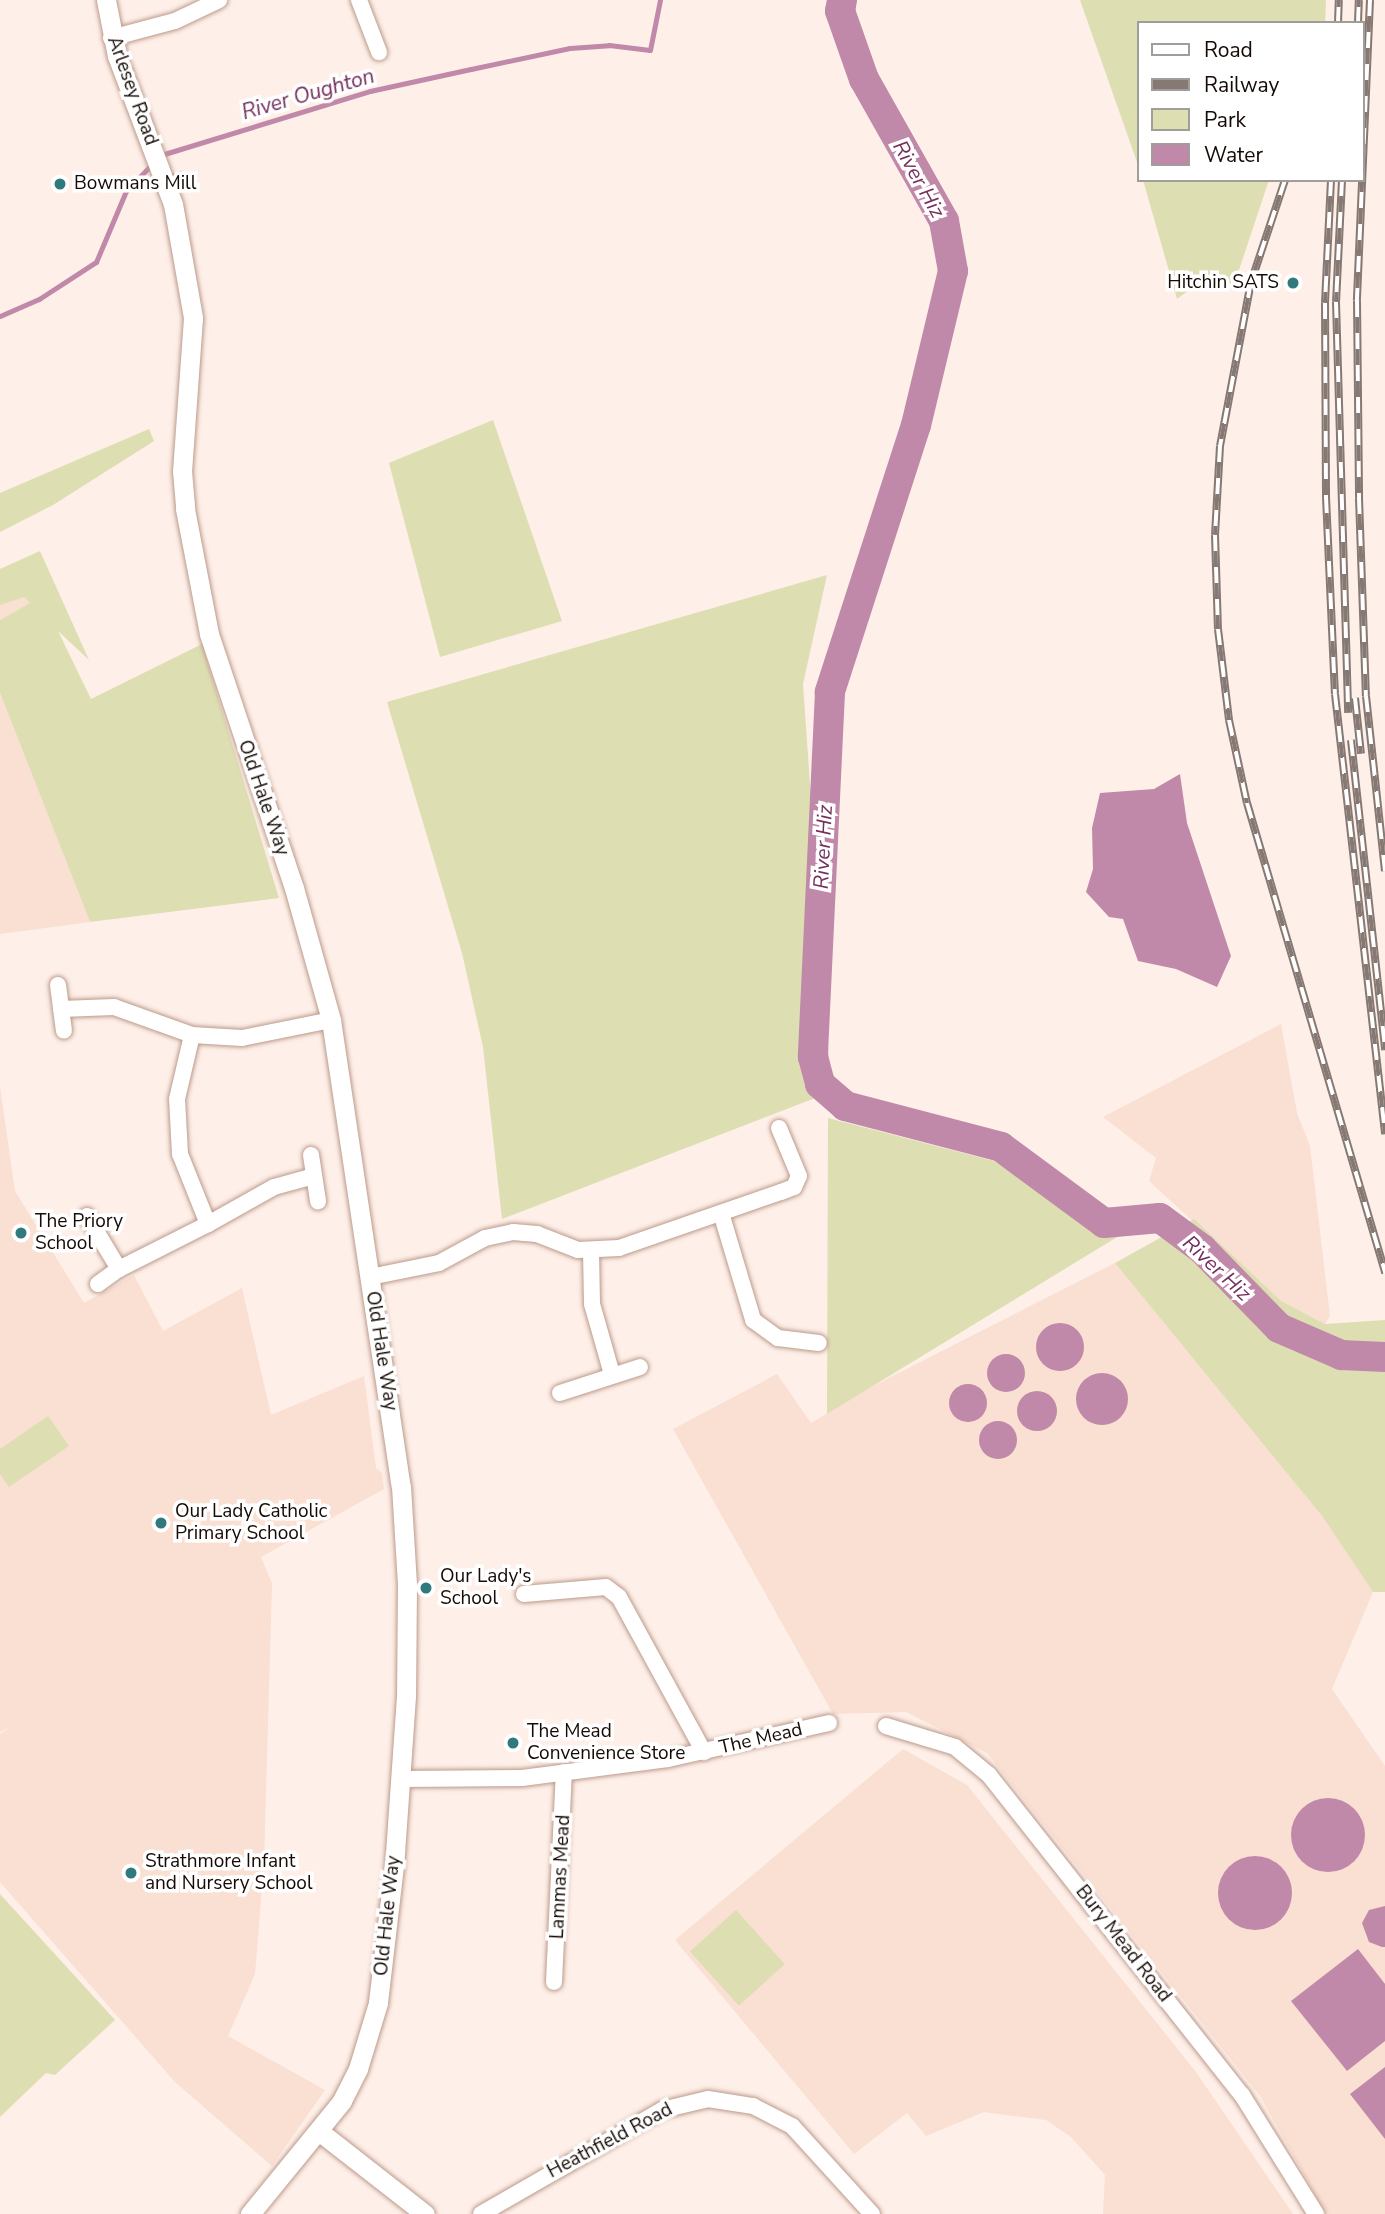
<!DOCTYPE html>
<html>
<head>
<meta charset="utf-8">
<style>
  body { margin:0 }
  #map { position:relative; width:1385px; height:2214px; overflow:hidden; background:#feefe8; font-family:"Nunito Sans",sans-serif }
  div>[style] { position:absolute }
  .built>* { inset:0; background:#fadfd3 }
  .green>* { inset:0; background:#dedeb3; transform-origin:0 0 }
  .water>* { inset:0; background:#c088a9 }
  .round { border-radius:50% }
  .stream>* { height:5px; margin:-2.5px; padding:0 2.5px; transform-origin:2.5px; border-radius:2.5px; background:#c088a9 }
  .river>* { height:30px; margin:-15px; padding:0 15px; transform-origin:15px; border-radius:15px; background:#c088a9 }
  .roads { filter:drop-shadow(0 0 2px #bc9a8a) drop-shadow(0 0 2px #bc9a8a) }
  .minor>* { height:16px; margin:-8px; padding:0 8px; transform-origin:8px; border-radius:8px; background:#fff }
  .tertiary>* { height:19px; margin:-9.5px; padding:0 9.5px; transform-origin:9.5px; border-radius:9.5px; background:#fff }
  .rail>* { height:8px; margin-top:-4px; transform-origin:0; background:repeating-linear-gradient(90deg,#fff 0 16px,#867973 0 32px); box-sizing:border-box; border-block:2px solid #867973 }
  .dots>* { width:19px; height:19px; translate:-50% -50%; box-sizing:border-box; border:4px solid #fff; border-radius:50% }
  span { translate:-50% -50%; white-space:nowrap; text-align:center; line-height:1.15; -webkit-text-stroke:7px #fff; paint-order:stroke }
  .street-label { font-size:19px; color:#150a05 }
  .poi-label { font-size:19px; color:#150a05 }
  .left { translate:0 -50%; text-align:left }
  .right { translate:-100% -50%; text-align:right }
  .water-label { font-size:21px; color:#742f5c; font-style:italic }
  .legend { position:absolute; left:1137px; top:21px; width:228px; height:161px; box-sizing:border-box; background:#fff; border:2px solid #a19d9b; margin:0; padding:9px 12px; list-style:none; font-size:21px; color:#150a05 }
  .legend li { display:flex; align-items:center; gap:14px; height:35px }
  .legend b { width:35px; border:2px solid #a19d9b }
</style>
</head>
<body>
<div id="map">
  <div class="built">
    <div style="clip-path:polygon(0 571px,41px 597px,0 620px)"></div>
    <div style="clip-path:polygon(0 693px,90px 922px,0 934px)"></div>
    <div style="clip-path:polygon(1281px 1024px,1297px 1113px,1310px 1146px,1330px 1316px,1325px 1324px,1280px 1301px,1149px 1181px,1156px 1158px,1103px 1117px)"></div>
    <div style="clip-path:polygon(0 1087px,15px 1191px,84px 1303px,134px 1275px,163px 1331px,242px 1288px,271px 1415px,364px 1376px,376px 1468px,382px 1473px,384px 1489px,261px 1557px,272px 1583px,264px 1863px,255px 1974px,228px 2036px,325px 2090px,272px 2166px,175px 2082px,0 1882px,0 1734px,9px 1728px,0 1732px)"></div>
    <div style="clip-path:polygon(1115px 1263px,1322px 1516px,1373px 1592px,1332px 1689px,1385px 1766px,1385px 2214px,1326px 2214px,1260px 2096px,987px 1753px,906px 1712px,833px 1714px,673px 1429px,777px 1374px,811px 1423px,873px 1386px)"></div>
    <div style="clip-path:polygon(903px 1749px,967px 1785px,1196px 2072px,1293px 2214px,1103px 2214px,1105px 2175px,1071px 2137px,1046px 2120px,984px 2112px,926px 2136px,907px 2113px,854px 2154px,675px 1940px)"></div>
  </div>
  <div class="green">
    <div style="clip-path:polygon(1080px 0,1326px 0,1325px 23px,1138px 23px,1138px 165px)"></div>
    <div style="clip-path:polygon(1143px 180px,1269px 180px,1234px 285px,1208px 276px,1177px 299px)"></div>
    <div style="clip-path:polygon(493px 420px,562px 621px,440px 657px,389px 463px)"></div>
    <div style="clip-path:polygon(149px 429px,154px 441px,53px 505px,0 532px,0 493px)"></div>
    <div style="clip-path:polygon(40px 551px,89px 660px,58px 631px,91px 699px,202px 644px,279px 898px,90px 922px,0 693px,0 620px,30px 603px,24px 597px,0 605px,0 569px)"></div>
    <div style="clip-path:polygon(827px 575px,803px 684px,831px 1086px,818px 1097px,502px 1219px,483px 1047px,462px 953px,387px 702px)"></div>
    <div style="clip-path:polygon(828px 1118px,994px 1161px,1127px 1231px,827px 1414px)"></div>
    <div style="clip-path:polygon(1194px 1219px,1281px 1301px,1325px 1324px,1385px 1320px,1385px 1592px,1373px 1592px,1322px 1516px,1115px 1263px)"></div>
    <div style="clip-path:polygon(48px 1416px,69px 1446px,9px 1487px,0 1474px,0 1449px)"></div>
    <div style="clip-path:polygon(0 1894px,115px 2020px,55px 2075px,46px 2073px,0 2117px)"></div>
    <div style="left:736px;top:1910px;width:73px;height:62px;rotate:48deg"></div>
  </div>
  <div class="water">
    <div style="clip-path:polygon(1180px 774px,1187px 823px,1231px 956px,1217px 987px,1176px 969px,1138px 961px,1123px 919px,1109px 917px,1086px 892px,1093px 869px,1092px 828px,1100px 793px,1154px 789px)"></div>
    <div class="round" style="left:1036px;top:1323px;width:48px;height:48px"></div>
    <div class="round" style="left:987px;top:1354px;width:38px;height:38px"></div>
    <div class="round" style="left:1076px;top:1373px;width:52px;height:52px"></div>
    <div class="round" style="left:949px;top:1384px;width:38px;height:38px"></div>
    <div class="round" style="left:1017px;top:1391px;width:40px;height:40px"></div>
    <div class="round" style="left:979px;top:1421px;width:38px;height:38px"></div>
    <div class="round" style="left:1291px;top:1798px;width:74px;height:74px"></div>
    <div class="round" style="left:1218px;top:1856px;width:74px;height:74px"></div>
    <div style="clip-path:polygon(1385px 1906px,1385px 1947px,1382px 1947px,1369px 1942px,1362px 1923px,1369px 1910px)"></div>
    <div style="clip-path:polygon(1358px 1949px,1385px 1984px,1385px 2041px,1347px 2071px,1291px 2001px)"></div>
    <div style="clip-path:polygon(1385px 2067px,1385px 2139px,1350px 2094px)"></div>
  </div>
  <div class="stream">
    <div style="left:161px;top:155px;width:219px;rotate:-17deg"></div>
    <div style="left:370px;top:91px;width:103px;rotate:-12.3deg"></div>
    <div style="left:471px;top:69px;width:101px;rotate:-12deg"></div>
    <div style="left:570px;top:48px;width:39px;rotate:-4deg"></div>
    <div style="left:609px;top:45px;width:41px;rotate:7deg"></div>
    <div style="left:650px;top:50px;width:51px;rotate:-78.7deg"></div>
    <div style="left:169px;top:177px;width:12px;rotate:-20deg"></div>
    <div style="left:0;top:316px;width:43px;rotate:-23.6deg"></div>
    <div style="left:39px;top:299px;width:68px;rotate:-33deg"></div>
    <div style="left:96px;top:262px;width:77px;rotate:-67.1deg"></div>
    <div style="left:126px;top:191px;width:40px;rotate:-46deg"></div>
  </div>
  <div class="river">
    <div style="left:842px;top:0;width:11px;rotate:100deg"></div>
    <div style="left:840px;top:11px;width:72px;rotate:70.6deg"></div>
    <div style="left:864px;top:79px;width:163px;rotate:60.6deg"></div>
    <div style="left:944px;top:221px;width:51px;rotate:79.8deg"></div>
    <div style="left:953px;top:271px;width:158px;rotate:103.5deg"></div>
    <div style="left:916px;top:425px;width:281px;rotate:107.9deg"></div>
    <div style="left:830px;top:692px;width:365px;rotate:92.7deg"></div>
    <div style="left:813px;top:1057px;width:28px;rotate:75deg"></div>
    <div style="left:820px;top:1084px;width:33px;rotate:41deg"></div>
    <div style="left:845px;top:1106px;width:161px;rotate:14.7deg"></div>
    <div style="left:1001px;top:1147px;width:128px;rotate:36.4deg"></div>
    <div style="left:1104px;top:1223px;width:56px;rotate:-5.1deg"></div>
    <div style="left:1160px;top:1218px;width:52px;rotate:36.4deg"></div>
    <div style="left:1202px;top:1249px;width:110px;rotate:45.7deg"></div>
    <div style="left:1279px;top:1328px;width:68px;rotate:23.5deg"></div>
    <div style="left:1341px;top:1355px;width:44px;rotate:2.6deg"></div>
  </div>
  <div class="roads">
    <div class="minor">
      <div style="left:359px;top:0;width:56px;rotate:69deg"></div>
      <div style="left:111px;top:38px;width:66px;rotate:-14.9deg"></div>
      <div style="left:175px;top:21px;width:49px;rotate:-25.5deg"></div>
      <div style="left:58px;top:985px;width:46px;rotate:82.6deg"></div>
      <div style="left:61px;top:1009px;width:53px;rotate:-2.2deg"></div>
      <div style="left:114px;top:1007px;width:83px;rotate:19.7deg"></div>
      <div style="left:311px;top:1155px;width:47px;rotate:81.3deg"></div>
      <div style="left:314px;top:1176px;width:41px;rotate:164.6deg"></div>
      <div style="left:274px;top:1187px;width:76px;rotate:150.7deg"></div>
      <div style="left:208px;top:1224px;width:75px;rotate:-111.8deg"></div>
      <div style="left:180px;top:1154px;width:55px;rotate:-93.1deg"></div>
      <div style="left:177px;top:1099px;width:66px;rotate:-76.8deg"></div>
      <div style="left:192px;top:1035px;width:50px;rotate:3.4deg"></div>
      <div style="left:242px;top:1038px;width:91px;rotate:-11.4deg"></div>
      <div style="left:721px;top:1213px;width:112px;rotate:73.3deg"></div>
      <div style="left:753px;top:1320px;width:31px;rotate:36deg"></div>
      <div style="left:778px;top:1338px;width:41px;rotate:7deg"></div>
      <div style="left:87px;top:1216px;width:62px;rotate:58.9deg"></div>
      <div style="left:591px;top:1251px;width:53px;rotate:88.9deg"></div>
      <div style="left:592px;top:1304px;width:73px;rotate:74.1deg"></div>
      <div style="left:370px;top:1277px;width:70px;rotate:-11.5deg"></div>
      <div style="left:439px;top:1263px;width:52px;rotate:-28.5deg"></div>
      <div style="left:485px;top:1238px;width:29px;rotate:-12deg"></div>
      <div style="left:513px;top:1232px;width:24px;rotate:5deg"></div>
      <div style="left:537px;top:1234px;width:44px;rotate:21.3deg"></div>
      <div style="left:578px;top:1250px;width:41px;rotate:-2.8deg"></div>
      <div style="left:619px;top:1248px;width:171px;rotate:-19.1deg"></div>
      <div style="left:781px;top:1192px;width:14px;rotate:-21deg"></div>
      <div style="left:794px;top:1187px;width:12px;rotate:-66deg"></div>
      <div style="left:799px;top:1176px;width:52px;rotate:-112.6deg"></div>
      <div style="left:98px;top:1284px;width:26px;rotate:-36deg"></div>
      <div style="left:119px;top:1269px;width:100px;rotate:-26.8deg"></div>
      <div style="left:560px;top:1393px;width:84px;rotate:-18deg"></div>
      <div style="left:524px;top:1594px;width:82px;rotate:-4.9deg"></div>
      <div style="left:606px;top:1587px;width:16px;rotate:38deg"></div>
      <div style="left:619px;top:1597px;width:177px;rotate:61.3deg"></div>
      <div style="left:886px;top:1726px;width:72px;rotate:16.9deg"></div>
      <div style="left:955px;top:1747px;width:44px;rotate:39.5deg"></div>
      <div style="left:989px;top:1775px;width:408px;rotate:51.7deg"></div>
      <div style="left:1242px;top:2095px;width:140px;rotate:58.1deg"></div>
      <div style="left:401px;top:1779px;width:121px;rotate:-0.5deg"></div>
      <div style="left:522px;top:1778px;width:147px;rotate:-7.4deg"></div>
      <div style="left:668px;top:1759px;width:165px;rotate:-12.6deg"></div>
      <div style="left:554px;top:1982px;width:210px;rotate:-87.3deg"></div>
      <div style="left:481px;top:2214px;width:209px;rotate:-29.9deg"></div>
      <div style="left:662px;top:2110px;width:47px;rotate:-13.4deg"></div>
      <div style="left:708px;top:2099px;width:46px;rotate:8.8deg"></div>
      <div style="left:753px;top:2106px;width:44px;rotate:27.1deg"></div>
      <div style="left:792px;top:2126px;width:119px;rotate:47.7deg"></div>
    </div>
    <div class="tertiary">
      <div style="left:106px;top:0;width:57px;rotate:78.9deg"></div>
      <div style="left:117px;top:56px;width:158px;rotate:69.3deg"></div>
      <div style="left:173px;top:204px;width:116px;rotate:80deg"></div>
      <div style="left:193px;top:318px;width:153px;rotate:94.1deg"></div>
      <div style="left:182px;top:471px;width:38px;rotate:85deg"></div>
      <div style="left:185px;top:509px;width:127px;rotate:79.1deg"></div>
      <div style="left:209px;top:634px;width:268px;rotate:71.5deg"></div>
      <div style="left:294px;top:888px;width:137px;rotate:74.3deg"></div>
      <div style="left:331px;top:1020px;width:471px;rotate:81.5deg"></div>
      <div style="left:401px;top:1486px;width:99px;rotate:86.5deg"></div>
      <div style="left:407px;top:1585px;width:111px;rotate:90.5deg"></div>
      <div style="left:406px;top:1696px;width:170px;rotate:94deg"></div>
      <div style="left:394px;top:1866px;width:138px;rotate:96.7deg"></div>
      <div style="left:378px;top:2003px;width:69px;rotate:106.9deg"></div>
      <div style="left:358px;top:2069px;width:36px;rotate:117deg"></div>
      <div style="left:342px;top:2101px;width:146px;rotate:129.2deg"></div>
      <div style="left:320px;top:2132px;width:133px;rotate:38deg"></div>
    </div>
  </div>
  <div class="rail">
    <div style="left:1370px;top:0;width:301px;rotate:92.5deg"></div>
    <div style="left:1357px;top:301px;width:197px;rotate:89.4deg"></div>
    <div style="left:1359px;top:498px;width:198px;rotate:88deg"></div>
    <div style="left:1366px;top:696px;width:176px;rotate:83.8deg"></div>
    <div style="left:1338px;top:23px;width:23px;rotate:-88deg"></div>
    <div style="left:1358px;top:23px;width:23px;rotate:-88deg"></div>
    <div style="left:1285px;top:180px;width:108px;rotate:108.4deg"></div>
    <div style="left:1251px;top:282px;width:167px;rotate:100.7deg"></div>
    <div style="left:1220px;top:446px;width:89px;rotate:93.2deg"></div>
    <div style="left:1215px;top:535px;width:94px;rotate:88.2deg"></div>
    <div style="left:1218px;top:629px;width:92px;rotate:83.1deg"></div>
    <div style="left:1229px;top:720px;width:85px;rotate:77.8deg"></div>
    <div style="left:1247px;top:803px;width:490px;rotate:73.6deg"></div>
    <div style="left:1331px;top:180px;width:123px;rotate:92.8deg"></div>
    <div style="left:1325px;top:303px;width:194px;rotate:89.7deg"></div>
    <div style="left:1326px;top:497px;width:197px;rotate:87.4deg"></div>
    <div style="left:1335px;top:694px;width:443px;rotate:83.5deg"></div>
    <div style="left:1342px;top:180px;width:122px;rotate:92.8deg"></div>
    <div style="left:1336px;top:302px;width:411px;rotate:88.3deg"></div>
    <div style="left:1355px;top:698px;width:56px;rotate:83.9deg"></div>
    <div style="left:1351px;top:740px;width:312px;rotate:83.7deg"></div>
  </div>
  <div class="dots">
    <div style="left:60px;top:184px;background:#30797d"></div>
    <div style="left:1293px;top:283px;background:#30797d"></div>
    <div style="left:21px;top:1233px;background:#30797d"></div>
    <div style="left:161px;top:1523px;background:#30797d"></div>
    <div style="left:426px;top:1588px;background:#30797d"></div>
    <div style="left:513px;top:1743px;background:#30797d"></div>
    <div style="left:131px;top:1873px;background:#30797d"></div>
  </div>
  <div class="street-label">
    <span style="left:132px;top:91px;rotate:70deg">Arlesey Road</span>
    <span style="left:263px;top:798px;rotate:71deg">Old Hale Way</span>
    <span style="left:381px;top:1351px;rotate:81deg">Old Hale Way</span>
    <span style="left:761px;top:1739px;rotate:-13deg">The Mead</span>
    <span style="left:561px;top:1877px;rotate:-87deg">Lammas Mead</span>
    <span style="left:388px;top:1916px;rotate:-84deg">Old Hale Way</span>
    <span style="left:1123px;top:1944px;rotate:52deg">Bury Mead Road</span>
    <span style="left:610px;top:2141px;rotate:-28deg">Heathfield Road</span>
  </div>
  <div class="poi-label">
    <span class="left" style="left:74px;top:184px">Bowmans Mill</span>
    <span class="right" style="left:1279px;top:283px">Hitchin SATS</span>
    <span class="left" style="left:35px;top:1233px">The Priory<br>School</span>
    <span class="left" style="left:175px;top:1523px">Our Lady Catholic<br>Primary School</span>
    <span class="left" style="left:440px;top:1588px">Our Lady's<br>School</span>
    <span class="left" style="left:527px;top:1743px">The Mead<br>Convenience Store</span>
    <span class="left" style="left:145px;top:1873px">Strathmore Infant<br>and Nursery School</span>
  </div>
  <div class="water-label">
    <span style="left:308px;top:94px;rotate:-16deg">River Oughton</span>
    <span style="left:919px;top:179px;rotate:61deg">River Hiz</span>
    <span style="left:823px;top:847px;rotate:-87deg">River Hiz</span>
    <span style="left:1217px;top:1268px;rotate:43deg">River Hiz</span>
  </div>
  <ul class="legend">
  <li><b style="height:9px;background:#fff"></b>Road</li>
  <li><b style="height:9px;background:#867973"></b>Railway</li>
  <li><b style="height:19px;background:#dedeb3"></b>Park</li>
  <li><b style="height:19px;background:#c088a9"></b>Water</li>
  </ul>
</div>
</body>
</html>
